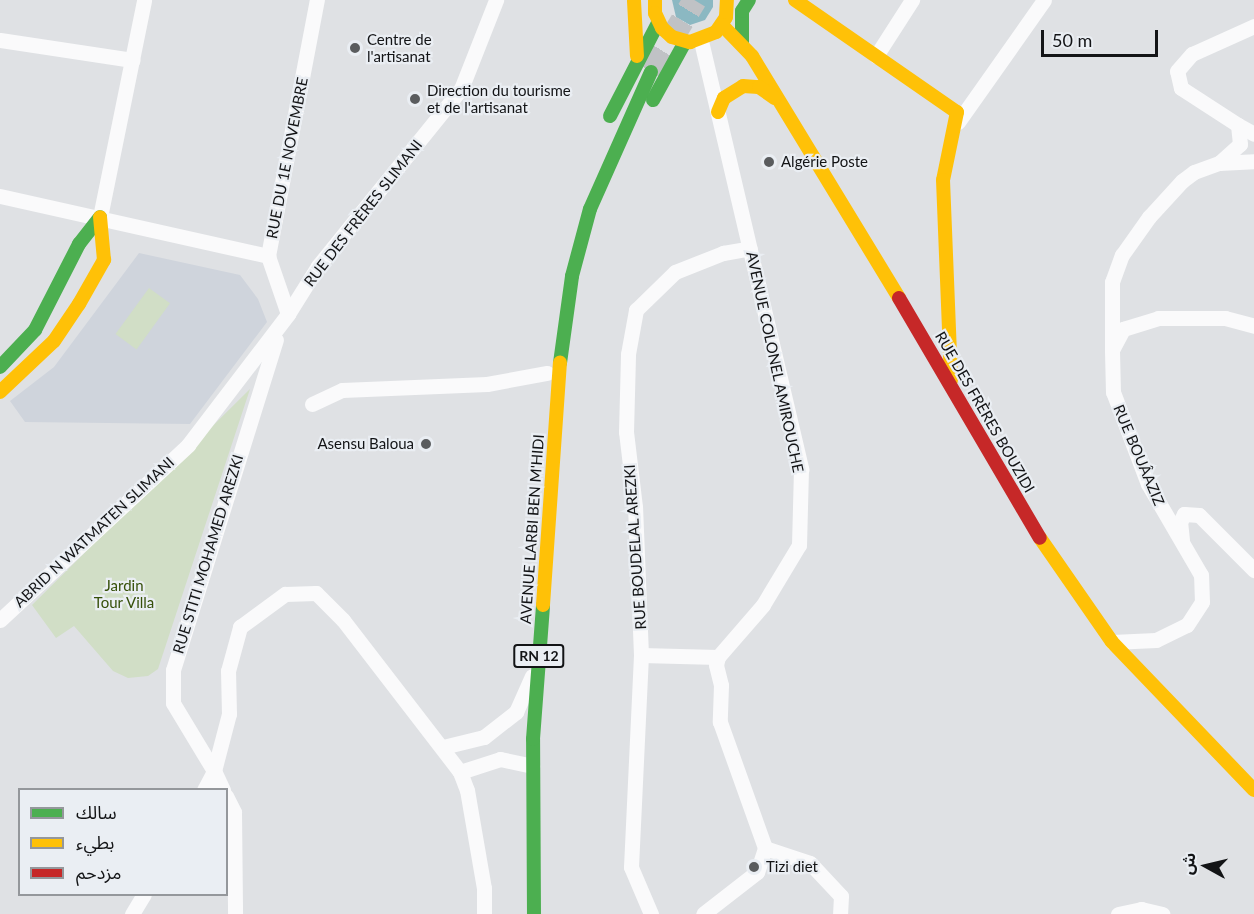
<!DOCTYPE html>
<html>
<head>
<meta charset="utf-8">
<style>
  body { margin:0 }
  #map { position:relative; width:1254px; height:914px; overflow:hidden; background:#dfe1e4; font-family:Lato,"Noto Sans Arabic",sans-serif }
  div>[style] { position:absolute }
  .built>* { inset:0; background:#cfd4dc }
  .green>* { inset:0; background:#d1dec6; transform-origin:0 0 }
  .water>* { inset:0; background:#8bb8c2 }
  .primary-tunnel>* { height:24px; margin-top:-12px; transform-origin:0; background:repeating-linear-gradient(90deg,#c0c2c5 0 24px,transparent 0 36px) }
  .street>* { height:15px; margin:-7.5px; padding:0 7.5px; transform-origin:7.5px; border-radius:7.5px; background:#fafafb }
  .fast>* { height:14px; margin:-7px; padding:0 7px; transform-origin:7px; border-radius:7px; background:#4caf50 }
  .slow>* { height:14px; margin:-7px; padding:0 7px; transform-origin:7px; border-radius:7px; background:#ffc107 }
  .jam>* { height:14px; margin:-7px; padding:0 7px; transform-origin:7px; border-radius:7px; background:#c62828 }
  .dots>* { width:16px; height:16px; translate:-50% -50%; box-sizing:border-box; border:3px solid #eaeef3; border-radius:50% }
  span { translate:-50% -50%; white-space:nowrap; text-align:center; line-height:1.15; -webkit-text-stroke:4.5px #eaeef3; paint-order:stroke }
  .shield-label span { padding:2px 4px; background:#eaeef3; border:2px solid; border-radius:4px; -webkit-text-stroke-width:0 }
  .shield-label { font-size:14px; color:#131416; font-weight:700 }
  .poi-label { font-size:15px; color:#131416 }
  .left { translate:0 -50%; text-align:left }
  .right { translate:-100% -50%; text-align:right }
  .street-label { font-size:15px; color:#131416 }
  .park-label { font-size:15px; color:#365009 }
  .legend { position:absolute; left:18px; top:788px; width:210px; height:108px; box-sizing:border-box; background:#eaeef3; border:2px solid #94979b; margin:0; padding:8px 10px; list-style:none; font-size:18px; color:#131416 }
  .legend li { display:flex; align-items:center; gap:12px; height:30px }
  .legend b { width:30px; border:2px solid #94979b }
  .north { position:absolute; left:1176px; top:836px; width:60px; height:60px; -webkit-text-stroke:4px #eaeef3; paint-order:stroke; rotate:278deg; font-size:16px; font-weight:700; line-height:24px; text-align:center; color:#131416 }
  .north::after { content:''; display:block; margin:auto; width:21px; height:27px; background:#131416; clip-path:polygon(50% 0,100% 100%,50% 72%,0 100%) }
  .scale { position:absolute; left:1041px; top:30px; width:117px; height:27px; box-sizing:border-box; border:3px solid #131416; border-top:0; padding-left:8px; font-size:18px; line-height:21px; white-space:nowrap; color:#131416; -webkit-text-stroke:4px #eaeef3; paint-order:stroke }
</style>
</head>
<body>
<div id="map">
  <div class="built">
    <div style="clip-path:polygon(139px 253px,240px 275px,258px 299px,267px 322px,190px 424px,25px 422px,10px 401px,54px 367px)"></div>
  </div>
  <div class="green">
    <div style="left:149px;top:288px;width:26px;height:57px;rotate:36deg"></div>
    <div style="clip-path:polygon(250px 389px,158px 669px,148px 676px,128px 678px,113px 671px,74px 626px,56px 638px,32px 605px)"></div>
  </div>
  <div class="water">
    <div style="clip-path:polygon(672px 0,713px 0,713px 7px,705px 20px,690px 25px,676px 17px)"></div>
  </div>
  <div class="primary-tunnel">
    <div style="left:651px;top:72px;width:84px;rotate:-58.6deg"></div>
  </div>
  <div class="street">
    <div style="left:0;top:40px;width:134px;rotate:8.6deg"></div>
    <div style="left:701px;top:41px;width:440px;rotate:76.8deg"></div>
    <div style="left:801px;top:469px;width:76px;rotate:91.5deg"></div>
    <div style="left:799px;top:545px;width:70px;rotate:121deg"></div>
    <div style="left:763px;top:605px;width:69px;rotate:130.9deg"></div>
    <div style="left:718px;top:657px;width:8px;rotate:104deg"></div>
    <div style="left:716px;top:665px;width:21px;rotate:76deg"></div>
    <div style="left:721px;top:685px;width:37px;rotate:92deg"></div>
    <div style="left:720px;top:722px;width:134px;rotate:70.3deg"></div>
    <div style="left:765px;top:848px;width:25px;rotate:108deg"></div>
    <div style="left:757px;top:872px;width:68px;rotate:142.1deg"></div>
    <div style="left:876px;top:56px;width:67px;rotate:-57.3deg"></div>
    <div style="left:958px;top:122px;width:149px;rotate:-54.8deg"></div>
    <div style="left:1238px;top:125px;width:18px;rotate:29deg"></div>
    <div style="left:1219px;top:163px;width:28px;rotate:-42deg"></div>
    <div style="left:1240px;top:144px;width:19px;rotate:-96deg"></div>
    <div style="left:1238px;top:125px;width:68px;rotate:-147deg"></div>
    <div style="left:1181px;top:88px;width:17px;rotate:-103deg"></div>
    <div style="left:1177px;top:71px;width:23px;rotate:-49deg"></div>
    <div style="left:1192px;top:54px;width:68px;rotate:-24.3deg"></div>
    <div style="left:0;top:196px;width:275px;rotate:12.6deg"></div>
    <div style="left:100px;top:217px;width:221px;rotate:-78.5deg"></div>
    <div style="left:288px;top:314px;width:61px;rotate:-109deg"></div>
    <div style="left:268px;top:256px;width:261px;rotate:-79.2deg"></div>
    <div style="left:1112px;top:350px;width:68px;rotate:-90deg"></div>
    <div style="left:1112px;top:282px;width:29px;rotate:-70deg"></div>
    <div style="left:1122px;top:255px;width:47px;rotate:-54.6deg"></div>
    <div style="left:1149px;top:217px;width:49px;rotate:-47.5deg"></div>
    <div style="left:1182px;top:181px;width:15px;rotate:-37deg"></div>
    <div style="left:1194px;top:172px;width:27px;rotate:-20deg"></div>
    <div style="left:1219px;top:163px;width:35px;rotate:-3deg"></div>
    <div style="left:312px;top:404px;width:33px;rotate:-25deg"></div>
    <div style="left:342px;top:390px;width:145px;rotate:-2.4deg"></div>
    <div style="left:487px;top:384px;width:61px;rotate:-10.4deg"></div>
    <div style="left:1182px;top:540px;width:18px;rotate:-96deg"></div>
    <div style="left:1180px;top:522px;width:9px;rotate:-63deg"></div>
    <div style="left:1184px;top:514px;width:15px;rotate:4deg"></div>
    <div style="left:1199px;top:515px;width:78px;rotate:45deg"></div>
    <div style="left:0;top:620px;width:257px;rotate:-42.9deg"></div>
    <div style="left:188px;top:445px;width:165px;rotate:-52.6deg"></div>
    <div style="left:288px;top:314px;width:57px;rotate:-58deg"></div>
    <div style="left:318px;top:266px;width:228px;rotate:-51.1deg"></div>
    <div style="left:461px;top:89px;width:96px;rotate:-68.5deg"></div>
    <div style="left:1112px;top:642px;width:44px;rotate:-2.6deg"></div>
    <div style="left:1156px;top:640px;width:34px;rotate:-26deg"></div>
    <div style="left:1187px;top:625px;width:27px;rotate:-57deg"></div>
    <div style="left:1202px;top:602px;width:27px;rotate:-92deg"></div>
    <div style="left:1201px;top:575px;width:105px;rotate:-120.2deg"></div>
    <div style="left:1148px;top:484px;width:98px;rotate:-110.8deg"></div>
    <div style="left:1113px;top:392px;width:42px;rotate:-91.4deg"></div>
    <div style="left:1112px;top:350px;width:24px;rotate:-62deg"></div>
    <div style="left:1123px;top:329px;width:37px;rotate:-17deg"></div>
    <div style="left:1158px;top:318px;width:67px"></div>
    <div style="left:1225px;top:318px;width:30px;rotate:15deg"></div>
    <div style="left:641px;top:655px;width:77px;rotate:1.5deg"></div>
    <div style="left:443px;top:747px;width:42px;rotate:-13.7deg"></div>
    <div style="left:484px;top:737px;width:41px;rotate:-38deg"></div>
    <div style="left:516px;top:712px;width:39px;rotate:-66deg"></div>
    <div style="left:460px;top:772px;width:42px;rotate:-18deg"></div>
    <div style="left:500px;top:759px;width:33px;rotate:12deg"></div>
    <div style="left:204px;top:790px;width:21px;rotate:-62deg"></div>
    <div style="left:214px;top:771px;width:79px;rotate:-121.1deg"></div>
    <div style="left:173px;top:703px;width:33px;rotate:-90deg"></div>
    <div style="left:173px;top:670px;width:346px;rotate:-72.7deg"></div>
    <div style="left:223px;top:790px;width:21px;rotate:-115deg"></div>
    <div style="left:214px;top:771px;width:59px;rotate:-75.3deg"></div>
    <div style="left:229px;top:714px;width:43px;rotate:-91.3deg"></div>
    <div style="left:228px;top:671px;width:46px;rotate:-74.7deg"></div>
    <div style="left:240px;top:627px;width:56px;rotate:-36.3deg"></div>
    <div style="left:285px;top:594px;width:31px;rotate:-2deg"></div>
    <div style="left:316px;top:593px;width:38px;rotate:45deg"></div>
    <div style="left:343px;top:620px;width:192px;rotate:52.4deg"></div>
    <div style="left:460px;top:772px;width:19px;rotate:69deg"></div>
    <div style="left:467px;top:790px;width:99px;rotate:80.2deg"></div>
    <div style="left:484px;top:888px;width:26px;rotate:90deg"></div>
    <div style="left:226px;top:796px;width:18px;rotate:63deg"></div>
    <div style="left:234px;top:812px;width:102px;rotate:89.4deg"></div>
    <div style="left:765px;top:848px;width:47px;rotate:18.4deg"></div>
    <div style="left:810px;top:863px;width:45px;rotate:46.8deg"></div>
    <div style="left:841px;top:896px;width:18px;rotate:93deg"></div>
    <div style="left:132px;top:914px;width:23px;rotate:-59deg"></div>
    <div style="left:651px;top:914px;width:51px;rotate:-113.1deg"></div>
    <div style="left:631px;top:867px;width:212px;rotate:-87.3deg"></div>
    <div style="left:641px;top:655px;width:148px;rotate:-92.3deg"></div>
    <div style="left:635px;top:507px;width:76px;rotate:-96.8deg"></div>
    <div style="left:626px;top:432px;width:78px;rotate:-88.5deg"></div>
    <div style="left:628px;top:354px;width:45px;rotate:-79.7deg"></div>
    <div style="left:636px;top:310px;width:54px;rotate:-44.3deg"></div>
    <div style="left:675px;top:272px;width:52px;rotate:-21.6deg"></div>
    <div style="left:723px;top:253px;width:27px;rotate:-10deg"></div>
    <div style="left:1118px;top:914px;width:24px;rotate:-12deg"></div>
    <div style="left:1141px;top:909px;width:22px;rotate:13deg"></div>
  </div>
  <div class="fast">
    <div style="left:742px;top:43px;width:32px;rotate:-90deg"></div>
    <div style="left:742px;top:11px;width:13px;rotate:-58deg"></div>
    <div style="left:653px;top:100px;width:66px;rotate:-61.1deg"></div>
    <div style="left:610px;top:116px;width:105px;rotate:-62.7deg"></div>
    <div style="left:560px;top:363px;width:88px;rotate:-82.1deg"></div>
    <div style="left:572px;top:276px;width:69px;rotate:-75deg"></div>
    <div style="left:590px;top:209px;width:150px;rotate:-66deg"></div>
    <div style="left:0;top:367px;width:51px;rotate:-46.6deg"></div>
    <div style="left:35px;top:330px;width:97px;rotate:-62.9deg"></div>
    <div style="left:79px;top:244px;width:34px;rotate:-52deg"></div>
    <div style="left:534px;top:914px;width:175px;rotate:-90.3deg"></div>
    <div style="left:533px;top:739px;width:134px;rotate:-85.7deg"></div>
  </div>
  <div class="slow">
    <div style="left:655px;top:0;width:13px;rotate:90deg"></div>
    <div style="left:655px;top:13px;width:17px;rotate:65deg"></div>
    <div style="left:662px;top:28px;width:13px;rotate:42deg"></div>
    <div style="left:672px;top:37px;width:19px;rotate:16deg"></div>
    <div style="left:690px;top:42px;width:28px;rotate:-21deg"></div>
    <div style="left:716px;top:32px;width:18px;rotate:-56deg"></div>
    <div style="left:726px;top:17px;width:17px;rotate:-87deg"></div>
    <div style="left:795px;top:0;width:197px;rotate:34.7deg"></div>
    <div style="left:957px;top:112px;width:69px;rotate:101.6deg"></div>
    <div style="left:943px;top:180px;width:200px;rotate:87.7deg"></div>
    <div style="left:634px;top:1px;width:55px;rotate:86.9deg"></div>
    <div style="left:722px;top:25px;width:43px;rotate:45.9deg"></div>
    <div style="left:752px;top:56px;width:283px;rotate:58.7deg"></div>
    <div style="left:718px;top:112px;width:15px;rotate:-67deg"></div>
    <div style="left:724px;top:98px;width:22px;rotate:-32deg"></div>
    <div style="left:743px;top:86px;width:16px;rotate:4deg"></div>
    <div style="left:759px;top:87px;width:19px;rotate:35deg"></div>
    <div style="left:0;top:392px;width:74px;rotate:-43.4deg"></div>
    <div style="left:54px;top:341px;width:45px;rotate:-56deg"></div>
    <div style="left:79px;top:304px;width:51px;rotate:-60.4deg"></div>
    <div style="left:104px;top:260px;width:43px;rotate:-95.3deg"></div>
    <div style="left:1040px;top:538px;width:126px;rotate:55.3deg"></div>
    <div style="left:1112px;top:642px;width:205px;rotate:46.2deg"></div>
    <div style="left:543px;top:605px;width:243px;rotate:-86deg"></div>
  </div>
  <div class="jam">
    <div style="left:899px;top:298px;width:278px;rotate:59.6deg"></div>
  </div>
  <div class="dots">
    <div style="left:355px;top:48px;background:#5a5c5e"></div>
    <div style="left:415px;top:99px;background:#5a5c5e"></div>
    <div style="left:769px;top:162px;background:#5a5c5e"></div>
    <div style="left:426px;top:444px;background:#5a5c5e"></div>
    <div style="left:754px;top:867px;background:#5a5c5e"></div>
  </div>
  <div class="shield-label">
    <span style="left:539px;top:656px">RN 12</span>
  </div>
  <div class="poi-label">
    <span class="left" style="left:367px;top:48px">Centre de<br>l'artisanat</span>
    <span class="left" style="left:427px;top:99px">Direction du tourisme<br>et de l'artisanat</span>
    <span class="left" style="left:781px;top:162px">Algérie Poste</span>
    <span class="right" style="left:414px;top:444px">Asensu Baloua</span>
    <span class="left" style="left:766px;top:867px">Tizi diet</span>
  </div>
  <div class="street-label">
    <span style="left:287px;top:158px;rotate:-79deg">RUE DU 1E NOVEMBRE</span>
    <span style="left:363px;top:213px;rotate:-52deg">RUE DES FRÈRES SLIMANI</span>
    <span style="left:775px;top:362px;rotate:78deg">AVENUE COLONEL AMIROUCHE</span>
    <span style="left:985px;top:412px;rotate:60deg">RUE DES FRÈRES BOUZIDI</span>
    <span style="left:1139px;top:455px;rotate:67deg">RUE BOUÂAZIZ</span>
    <span style="left:532px;top:529px;rotate:-86deg">AVENUE LARBI BEN M'HIDI</span>
    <span style="left:94px;top:532px;rotate:-43deg">ABRID N WATMATEN SLIMANI</span>
    <span style="left:635px;top:547px;rotate:-94deg">RUE BOUDELAL AREZKI</span>
    <span style="left:208px;top:554px;rotate:-73deg">RUE STITI MOHAMED AREZKI</span>
  </div>
  <div class="park-label">
    <span style="left:124px;top:594px">Jardin<br>Tour Villa</span>
  </div>
  <ul class="legend">
  <li><b style="height:8px;background:#4caf50"></b>سالك</li>
  <li><b style="height:8px;background:#ffc107"></b>بطيء</li>
  <li><b style="height:8px;background:#c62828"></b>مزدحم</li>
  </ul>
  <div class="north">ش</div>
  <div class="scale">50 m</div>
</div>
</body>
</html>
